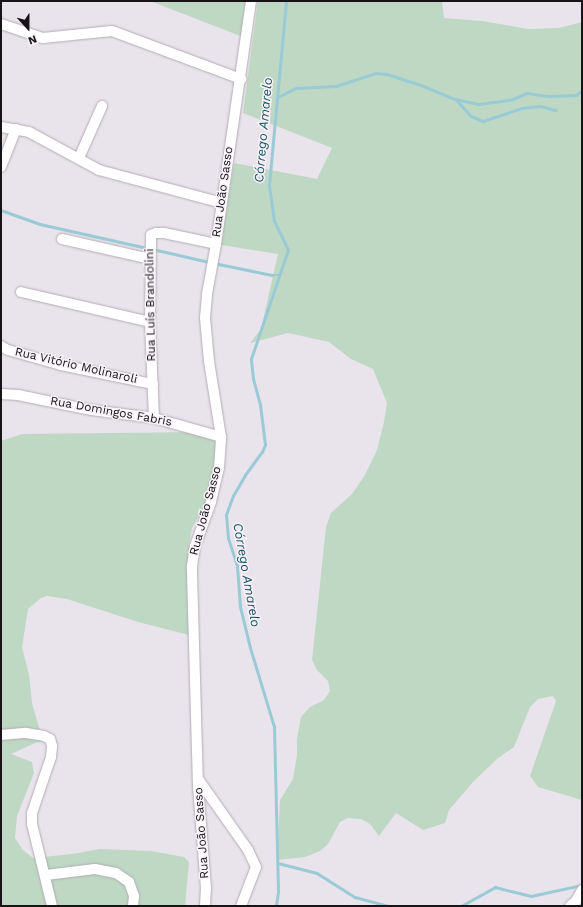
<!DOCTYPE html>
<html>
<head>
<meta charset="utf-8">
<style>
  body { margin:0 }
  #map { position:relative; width:583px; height:907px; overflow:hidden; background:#e9e4eb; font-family:"Work Sans",sans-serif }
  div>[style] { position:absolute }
  .green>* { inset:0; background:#bed8c4 }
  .stream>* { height:2.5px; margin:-1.25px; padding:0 1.25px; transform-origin:1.25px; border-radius:1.25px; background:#9acad6 }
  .roads { filter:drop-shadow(0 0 1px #b2acb3) drop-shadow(0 0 1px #b2acb3) }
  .minor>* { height:10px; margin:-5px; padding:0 5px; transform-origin:5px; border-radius:5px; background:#fff }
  span { translate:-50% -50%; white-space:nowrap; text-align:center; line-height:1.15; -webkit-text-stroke:3px #f7f1f8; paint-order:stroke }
  .street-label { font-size:12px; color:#161416 }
  .water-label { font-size:13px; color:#135562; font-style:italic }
  .frame { position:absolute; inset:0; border:2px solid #161416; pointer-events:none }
  .north { position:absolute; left:8px; top:8px; width:40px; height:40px; -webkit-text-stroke:3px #f7f1f8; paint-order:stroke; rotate:159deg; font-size:11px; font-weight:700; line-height:16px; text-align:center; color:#161416 }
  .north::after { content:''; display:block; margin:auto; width:14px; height:18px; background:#161416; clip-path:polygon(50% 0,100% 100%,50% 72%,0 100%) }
</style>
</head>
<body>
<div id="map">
  <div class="green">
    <div style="clip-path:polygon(150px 1px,248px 1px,243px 37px)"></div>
    <div style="clip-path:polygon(258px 1px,442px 1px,444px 18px,482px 21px,528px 29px,559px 28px,582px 22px,582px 800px,538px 787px,530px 776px,556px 701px,553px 696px,538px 699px,530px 707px,514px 747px,498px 758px,473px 782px,449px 810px,445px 823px,423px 830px,396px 813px,379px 836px,370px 824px,361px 819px,348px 818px,340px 822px,328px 844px,320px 851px,305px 857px,277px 860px,280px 800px,293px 779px,297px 755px,297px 739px,301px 717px,310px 707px,324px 700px,330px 691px,328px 681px,317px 670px,312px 660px,326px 527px,331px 513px,352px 494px,365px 475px,377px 450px,384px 422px,387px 403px,373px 369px,351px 359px,329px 342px,288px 333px,250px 343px,261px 329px,278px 254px,221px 245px,234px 163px,317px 179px,332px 148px,243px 113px)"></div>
    <div style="clip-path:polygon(197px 432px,214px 438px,216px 452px,207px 501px,192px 528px,189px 544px,187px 589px,189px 635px,138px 622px,67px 599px,47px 596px,41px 598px,28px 609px,22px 647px,29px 675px,32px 703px,43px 741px,35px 743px,11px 754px,32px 762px,34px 773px,17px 816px,15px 838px,23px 850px,33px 858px,72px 854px,100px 849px,151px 851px,184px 857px,189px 862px,185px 906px,1px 906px,1px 441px,22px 434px)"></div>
  </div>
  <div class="stream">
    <div style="left:278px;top:97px;width:20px;rotate:-27deg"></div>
    <div style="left:296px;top:88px;width:40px;rotate:-2.9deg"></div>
    <div style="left:336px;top:86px;width:42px;rotate:-18deg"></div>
    <div style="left:376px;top:73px;width:11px;rotate:5deg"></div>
    <div style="left:387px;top:74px;width:38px;rotate:18deg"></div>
    <div style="left:423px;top:86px;width:35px;rotate:22deg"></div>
    <div style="left:455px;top:99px;width:25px;rotate:12deg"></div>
    <div style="left:479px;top:104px;width:34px;rotate:-8deg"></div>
    <div style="left:513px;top:99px;width:15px;rotate:-23deg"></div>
    <div style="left:527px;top:93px;width:22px;rotate:8deg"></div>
    <div style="left:549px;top:96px;width:27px;rotate:-2deg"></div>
    <div style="left:576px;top:95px;width:7px;rotate:-34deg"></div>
    <div style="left:457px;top:100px;width:21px;rotate:49deg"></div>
    <div style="left:471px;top:116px;width:13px;rotate:23deg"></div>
    <div style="left:483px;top:121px;width:41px;rotate:-18.4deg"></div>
    <div style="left:522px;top:108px;width:18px;rotate:-6deg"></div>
    <div style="left:540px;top:106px;width:16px;rotate:15deg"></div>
    <div style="left:1px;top:210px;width:41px;rotate:19.7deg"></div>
    <div style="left:40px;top:224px;width:106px;rotate:12.6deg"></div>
    <div style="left:157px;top:250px;width:53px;rotate:13deg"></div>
    <div style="left:214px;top:263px;width:59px;rotate:11.7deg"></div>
    <div style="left:272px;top:275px;width:8px"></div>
    <div style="left:278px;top:863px;width:40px;rotate:14.4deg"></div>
    <div style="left:317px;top:873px;width:45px;rotate:32.3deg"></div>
    <div style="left:355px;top:897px;width:34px;rotate:15deg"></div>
    <div style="left:388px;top:906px;width:10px"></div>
    <div style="left:276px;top:906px;width:15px;rotate:-82deg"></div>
    <div style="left:278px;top:891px;width:164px;rotate:-91.4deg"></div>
    <div style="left:274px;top:727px;width:83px;rotate:-106.9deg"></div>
    <div style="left:250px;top:648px;width:42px;rotate:-103.7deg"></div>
    <div style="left:240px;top:607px;width:41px;rotate:-94.2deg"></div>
    <div style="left:237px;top:566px;width:29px;rotate:-108deg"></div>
    <div style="left:228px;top:538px;width:23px;rotate:-95deg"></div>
    <div style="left:226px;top:515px;width:20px;rotate:-70deg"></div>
    <div style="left:233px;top:496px;width:24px;rotate:-60deg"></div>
    <div style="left:245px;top:475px;width:29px;rotate:-54deg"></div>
    <div style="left:262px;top:452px;width:8px;rotate:-67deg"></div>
    <div style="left:265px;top:445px;width:40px;rotate:-97.1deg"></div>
    <div style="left:260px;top:405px;width:27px;rotate:-105deg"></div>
    <div style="left:253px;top:379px;width:20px;rotate:-96deg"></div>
    <div style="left:251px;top:359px;width:115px;rotate:-71.3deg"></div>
    <div style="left:288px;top:250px;width:32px;rotate:-116deg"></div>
    <div style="left:274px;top:221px;width:36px;rotate:-98deg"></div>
    <div style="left:269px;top:185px;width:185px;rotate:-84.7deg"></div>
    <div style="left:461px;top:906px;width:39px;rotate:-29deg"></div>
    <div style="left:495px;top:887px;width:37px;rotate:14deg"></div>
    <div style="left:531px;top:896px;width:52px;rotate:-12.2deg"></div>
  </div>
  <div class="roads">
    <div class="minor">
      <div style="left:1px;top:24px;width:44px;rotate:18.4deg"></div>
      <div style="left:43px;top:38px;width:69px;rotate:-5.8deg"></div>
      <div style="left:112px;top:31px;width:138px;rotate:20.4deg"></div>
      <div style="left:1px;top:127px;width:28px;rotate:10deg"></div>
      <div style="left:29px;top:132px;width:80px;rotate:28.5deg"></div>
      <div style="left:99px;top:170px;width:127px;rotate:15deg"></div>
      <div style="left:79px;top:158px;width:57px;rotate:-66.1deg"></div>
      <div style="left:1px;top:167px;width:41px;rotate:-68.5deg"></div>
      <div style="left:62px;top:239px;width:90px;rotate:12.8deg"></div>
      <div style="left:21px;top:292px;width:132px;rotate:13.1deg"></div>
      <div style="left:1px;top:346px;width:8px;rotate:30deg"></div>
      <div style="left:8px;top:350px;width:55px;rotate:15.8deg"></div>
      <div style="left:61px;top:365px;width:94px;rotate:11.7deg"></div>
      <div style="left:1px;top:394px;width:17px;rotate:3deg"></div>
      <div style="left:18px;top:395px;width:75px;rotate:11.6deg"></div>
      <div style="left:91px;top:410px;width:64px;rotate:7.2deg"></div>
      <div style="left:154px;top:418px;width:70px;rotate:15.8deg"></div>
      <div style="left:154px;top:418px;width:96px;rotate:-92.4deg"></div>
      <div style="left:150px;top:322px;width:87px;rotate:-89.3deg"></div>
      <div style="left:151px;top:235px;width:5px;rotate:-22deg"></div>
      <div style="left:156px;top:233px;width:8px"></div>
      <div style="left:164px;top:233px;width:53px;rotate:11.9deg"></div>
      <div style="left:1px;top:735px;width:25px;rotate:-5deg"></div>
      <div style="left:26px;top:733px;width:18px;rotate:9deg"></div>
      <div style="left:44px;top:736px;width:7px;rotate:27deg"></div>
      <div style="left:50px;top:739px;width:7px;rotate:74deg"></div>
      <div style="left:52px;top:746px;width:11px;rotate:95deg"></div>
      <div style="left:51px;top:757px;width:59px;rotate:108.7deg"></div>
      <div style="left:32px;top:813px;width:11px;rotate:90deg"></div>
      <div style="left:32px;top:824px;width:84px;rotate:76.3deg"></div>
      <div style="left:198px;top:779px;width:87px;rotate:54.8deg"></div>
      <div style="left:248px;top:850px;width:19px;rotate:65deg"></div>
      <div style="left:256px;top:867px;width:42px;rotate:111deg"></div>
      <div style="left:46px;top:875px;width:49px;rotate:-7deg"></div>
      <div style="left:95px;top:869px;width:21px;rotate:11deg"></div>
      <div style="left:116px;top:873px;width:16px;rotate:35deg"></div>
      <div style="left:129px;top:882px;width:15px;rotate:70deg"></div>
      <div style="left:134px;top:896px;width:10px;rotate:96deg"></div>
      <div style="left:205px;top:906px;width:18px;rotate:-87deg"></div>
      <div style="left:206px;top:888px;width:101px;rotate:-94.5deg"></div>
      <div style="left:198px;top:787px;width:221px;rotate:-91.6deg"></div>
      <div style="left:192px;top:566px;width:20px;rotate:-81deg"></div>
      <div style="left:195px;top:546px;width:47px;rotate:-70deg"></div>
      <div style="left:211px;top:502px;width:35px;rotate:-77deg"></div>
      <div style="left:219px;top:468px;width:31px;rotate:-86deg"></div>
      <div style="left:221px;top:437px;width:77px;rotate:-99deg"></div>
      <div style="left:209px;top:361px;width:43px;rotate:-95.3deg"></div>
      <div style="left:205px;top:318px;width:24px;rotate:-85deg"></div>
      <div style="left:207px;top:294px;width:51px;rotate:-79.8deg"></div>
      <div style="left:216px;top:244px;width:246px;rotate:-81.8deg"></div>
      <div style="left:570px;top:906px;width:8px;rotate:-40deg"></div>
      <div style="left:576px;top:901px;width:13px;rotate:-61deg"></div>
    </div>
  </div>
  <div class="street-label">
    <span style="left:223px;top:192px;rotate:-82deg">Rua João Sasso</span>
    <span style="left:151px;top:305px;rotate:-91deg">Rua Luís Brandolini</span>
    <span style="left:76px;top:366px;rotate:13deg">Rua Vitório Molinaroli</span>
    <span style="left:111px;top:412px;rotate:10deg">Rua Domingos Fabris</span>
    <span style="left:206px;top:511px;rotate:-75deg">Rua João Sasso</span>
    <span style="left:202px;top:833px;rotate:-94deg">Rua João Sasso</span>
  </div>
  <div class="water-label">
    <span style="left:264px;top:130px;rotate:-85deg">Córrego Amarelo</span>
    <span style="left:246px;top:575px;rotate:80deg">Córrego Amarelo</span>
  </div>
  <div class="frame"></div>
  <div class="north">N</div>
</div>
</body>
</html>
